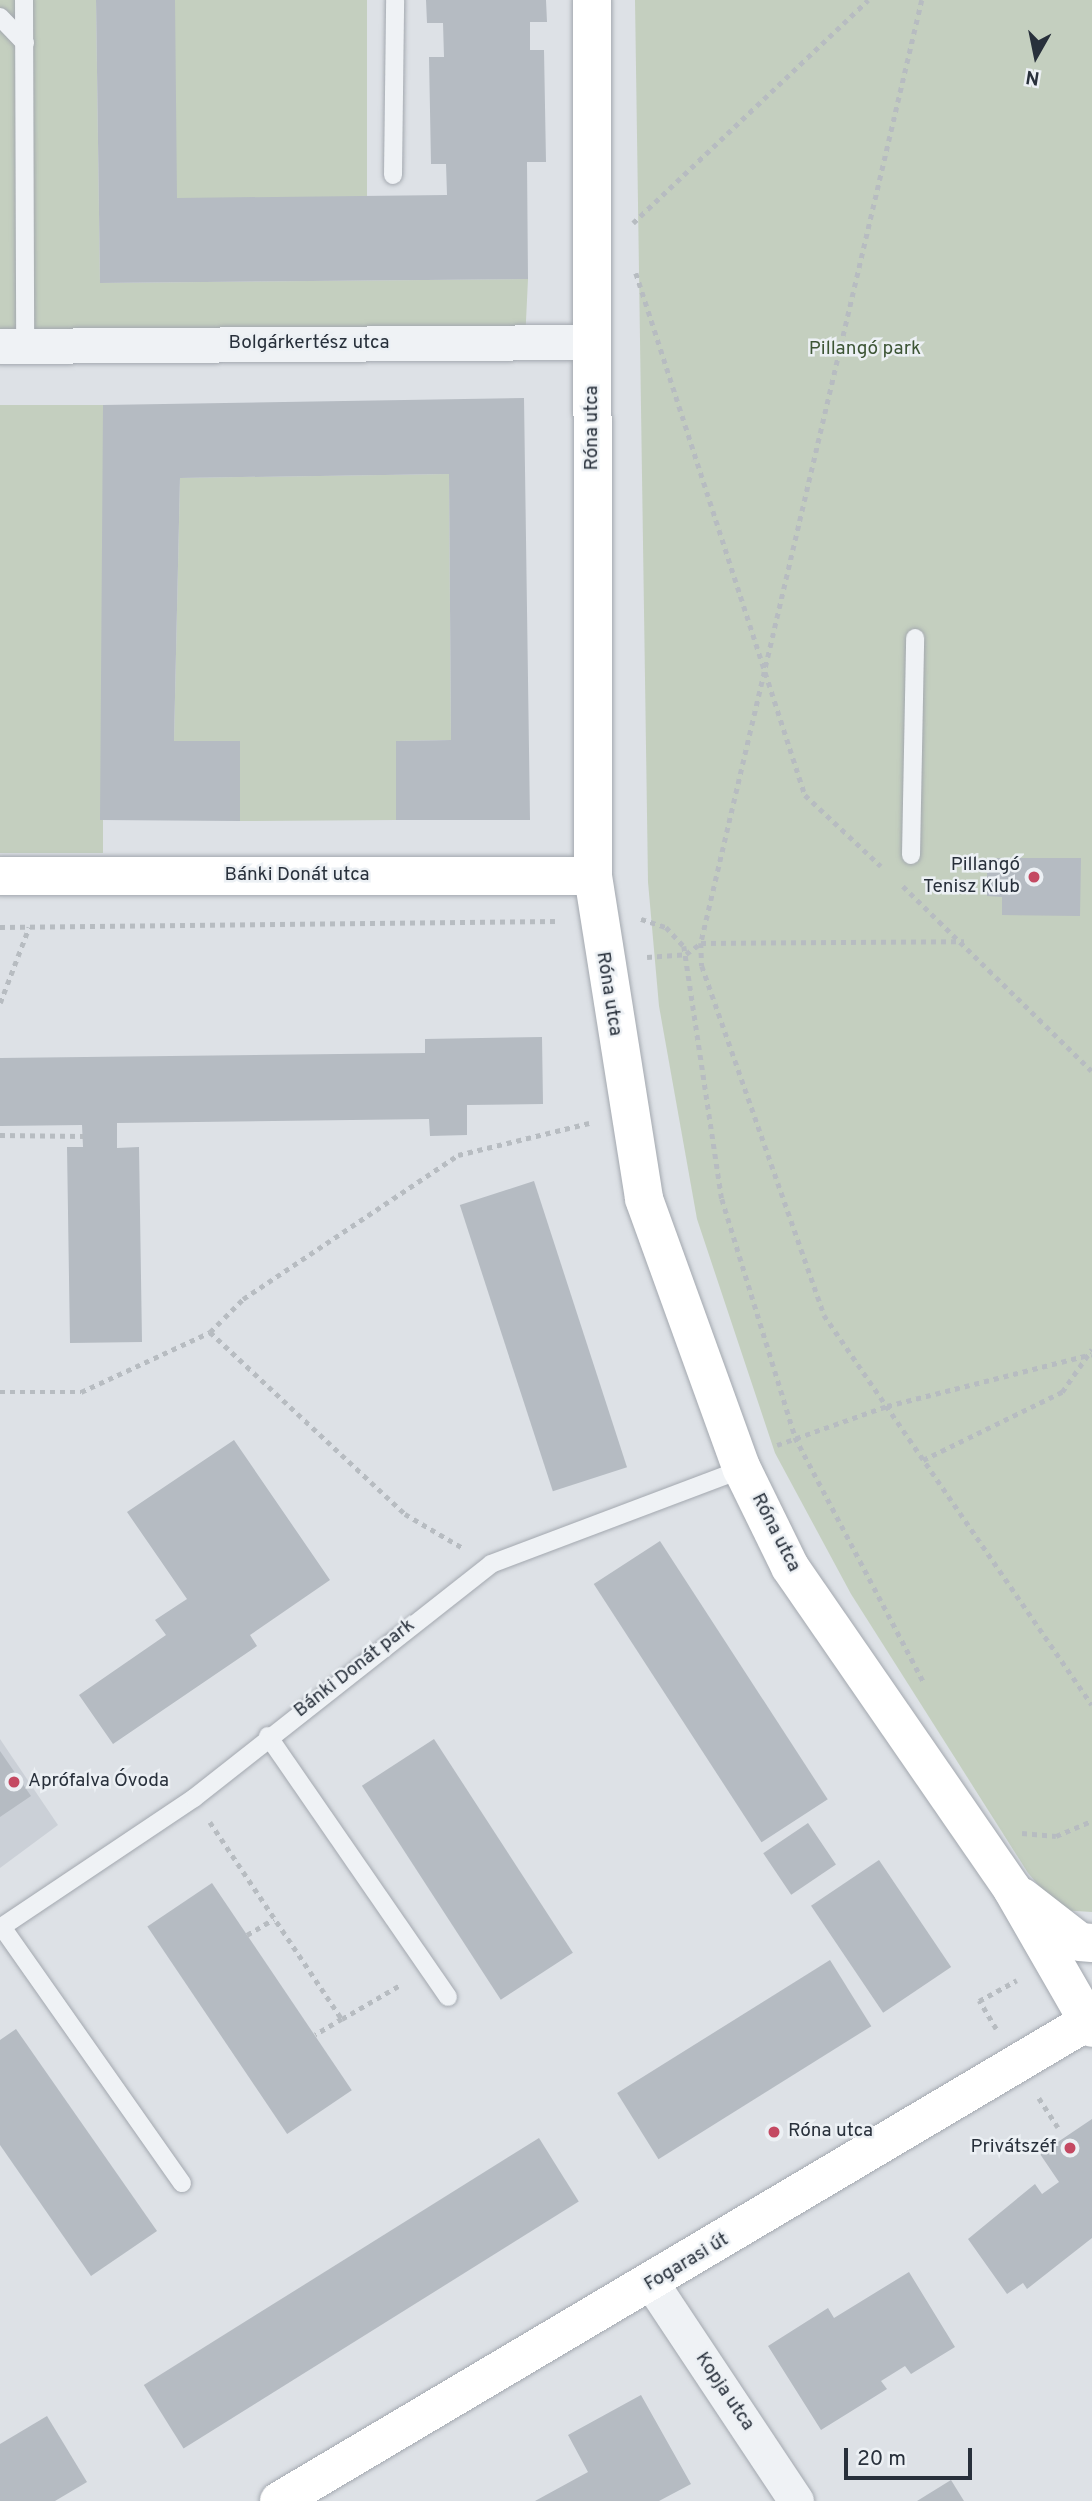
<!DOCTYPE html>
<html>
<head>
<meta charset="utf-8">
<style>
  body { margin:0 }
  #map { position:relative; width:1092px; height:2501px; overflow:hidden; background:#dde1e6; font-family:Overpass,sans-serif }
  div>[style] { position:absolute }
  .built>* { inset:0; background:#cbd0d7 }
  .green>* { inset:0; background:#c4cfbf; transform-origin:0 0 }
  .building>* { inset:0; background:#b5bbc2; transform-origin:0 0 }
  .path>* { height:4.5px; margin-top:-2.25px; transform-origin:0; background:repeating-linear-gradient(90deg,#b7bcc1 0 5px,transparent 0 10px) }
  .roads { filter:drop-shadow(0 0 2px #a3a8af) drop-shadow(0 0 2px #a3a8af) }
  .lane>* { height:18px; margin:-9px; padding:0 9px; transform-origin:9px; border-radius:9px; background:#eff2f5 }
  .street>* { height:35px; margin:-17.5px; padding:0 17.5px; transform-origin:17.5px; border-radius:17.5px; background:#eff2f5 }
  .secondary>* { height:38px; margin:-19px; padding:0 19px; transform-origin:19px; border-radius:19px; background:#fff }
  .dots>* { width:19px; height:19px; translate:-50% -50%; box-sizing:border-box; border:4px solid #ecf0f4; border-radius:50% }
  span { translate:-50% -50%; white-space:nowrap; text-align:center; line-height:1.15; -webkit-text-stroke:5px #ecf0f4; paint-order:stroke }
  .street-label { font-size:19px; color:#28303b }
  .park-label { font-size:19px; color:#3e5636 }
  .poi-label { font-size:19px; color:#28303b }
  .right { translate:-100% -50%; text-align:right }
  .left { translate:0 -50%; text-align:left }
  .north { position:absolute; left:1001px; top:21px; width:70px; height:70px; -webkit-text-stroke:5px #ecf0f4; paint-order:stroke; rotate:189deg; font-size:19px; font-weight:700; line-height:28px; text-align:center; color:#28303b }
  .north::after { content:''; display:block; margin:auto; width:24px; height:32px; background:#28303b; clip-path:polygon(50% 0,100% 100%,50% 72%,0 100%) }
  .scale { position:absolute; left:844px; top:2448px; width:128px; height:32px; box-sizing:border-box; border:4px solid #28303b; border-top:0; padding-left:9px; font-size:21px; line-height:24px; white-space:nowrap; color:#28303b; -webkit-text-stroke:5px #ecf0f4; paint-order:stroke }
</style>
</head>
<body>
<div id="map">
  <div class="built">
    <div style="clip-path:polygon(0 1739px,58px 1825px,0 1868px)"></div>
  </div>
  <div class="green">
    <div style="clip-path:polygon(0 0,96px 0,100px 283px,528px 279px,525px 342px,0 346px)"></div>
    <div style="left:175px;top:0;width:192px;height:198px"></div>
    <div style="clip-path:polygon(635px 0,1092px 0,1092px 1912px,1060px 1910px,1028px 1873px,851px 1594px,775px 1453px,697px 1219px,659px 1006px,648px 882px)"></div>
    <div style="left:0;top:405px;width:103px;height:448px"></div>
    <div style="clip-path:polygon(449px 474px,451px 740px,396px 741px,396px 820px,240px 821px,240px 741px,174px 741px,180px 478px)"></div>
  </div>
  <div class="building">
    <div style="clip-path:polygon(96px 0,175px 0,177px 198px,447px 195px,446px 164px,431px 164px,429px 57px,444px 57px,443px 23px,427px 23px,426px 0,546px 0,547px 22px,530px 22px,530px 50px,544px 50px,546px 162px,527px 162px,528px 279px,100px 283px)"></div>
    <div style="clip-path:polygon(524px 398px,530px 820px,396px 820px,396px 741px,451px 740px,449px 474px,180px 478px,174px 741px,240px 741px,240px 821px,100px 820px,103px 405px)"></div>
    <div style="clip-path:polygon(987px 858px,1081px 858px,1080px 916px,1002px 915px,1002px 897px,987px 896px)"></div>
    <div style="clip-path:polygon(542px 1037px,543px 1104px,467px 1105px,467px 1135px,430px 1136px,429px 1119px,117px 1123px,117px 1148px,139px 1147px,142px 1342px,70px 1343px,67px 1147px,83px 1147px,82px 1125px,0 1126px,0 1058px,425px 1053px,425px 1039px)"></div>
    <div style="left:534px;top:1181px;width:301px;height:78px;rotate:72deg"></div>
    <div style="clip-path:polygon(234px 1440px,330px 1580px,250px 1635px,257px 1646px,113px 1744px,79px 1695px,166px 1635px,155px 1620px,187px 1599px,127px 1512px)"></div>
    <div style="left:660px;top:1541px;width:308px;height:79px;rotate:57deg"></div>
    <div style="left:434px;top:1739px;width:255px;height:86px;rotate:57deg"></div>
    <div style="clip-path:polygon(0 1751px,31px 1796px,0 1817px)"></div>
    <div style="left:808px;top:1823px;width:50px;height:54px;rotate:56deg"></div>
    <div style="left:879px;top:1860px;width:129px;height:82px;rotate:56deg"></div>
    <div style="left:212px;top:1883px;width:250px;height:78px;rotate:56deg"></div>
    <div style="left:830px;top:1960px;width:78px;height:251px;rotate:58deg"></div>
    <div style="clip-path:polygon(16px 2029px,157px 2231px,91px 2276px,0 2145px,0 2040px)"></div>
    <div style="clip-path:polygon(1092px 2119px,1092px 2238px,1027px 2289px,1023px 2283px,1007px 2294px,968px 2239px,1035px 2184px,1042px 2194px,1059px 2182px,1040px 2154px)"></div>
    <div style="left:539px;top:2138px;width:75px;height:466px;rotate:58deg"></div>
    <div style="clip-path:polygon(909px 2272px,955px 2347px,911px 2374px,905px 2366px,881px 2381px,887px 2389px,821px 2430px,768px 2346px,828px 2308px,834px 2318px)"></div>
    <div style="clip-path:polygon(641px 2395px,691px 2484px,659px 2501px,535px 2501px,588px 2472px,568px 2435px)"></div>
    <div style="clip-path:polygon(47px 2416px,87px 2482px,55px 2501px,0 2501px,0 2444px)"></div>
    <div style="clip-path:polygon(951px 2480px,964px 2501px,917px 2501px)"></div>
  </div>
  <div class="path">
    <div style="left:922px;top:0;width:969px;rotate:103.19deg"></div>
    <div style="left:701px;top:943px;width:23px;rotate:88deg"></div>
    <div style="left:702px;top:966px;width:370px;rotate:70.7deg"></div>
    <div style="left:824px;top:1315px;width:473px;rotate:55.5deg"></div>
    <div style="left:633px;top:223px;width:324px;rotate:-43.5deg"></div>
    <div style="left:636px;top:273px;width:549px;rotate:72.06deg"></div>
    <div style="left:805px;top:795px;width:104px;rotate:43.1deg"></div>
    <div style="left:903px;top:886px;width:264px;rotate:44.4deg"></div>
    <div style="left:641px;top:919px;width:26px;rotate:18deg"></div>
    <div style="left:666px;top:927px;width:26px;rotate:47deg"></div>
    <div style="left:684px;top:946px;width:256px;rotate:81.5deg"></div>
    <div style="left:722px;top:1199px;width:249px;rotate:72.9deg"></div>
    <div style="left:795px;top:1437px;width:278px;rotate:62.3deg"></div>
    <div style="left:0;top:927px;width:559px;rotate:-0.61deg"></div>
    <div style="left:647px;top:957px;width:39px;rotate:-4deg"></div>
    <div style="left:686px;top:954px;width:19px;rotate:-36deg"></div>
    <div style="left:701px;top:943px;width:263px;rotate:-0.4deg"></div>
    <div style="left:0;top:1003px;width:81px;rotate:-69.1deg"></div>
    <div style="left:0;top:1135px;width:83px;rotate:0.7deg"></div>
    <div style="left:210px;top:1332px;width:267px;rotate:43deg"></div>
    <div style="left:405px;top:1514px;width:67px;rotate:30.4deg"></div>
    <div style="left:0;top:1392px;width:81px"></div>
    <div style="left:81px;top:1392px;width:142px;rotate:-24.9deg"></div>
    <div style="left:210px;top:1332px;width:47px;rotate:-45deg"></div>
    <div style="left:243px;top:1299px;width:259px;rotate:-33.8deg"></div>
    <div style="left:458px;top:1155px;width:135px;rotate:-13.7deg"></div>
    <div style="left:777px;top:1445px;width:117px;rotate:-19.5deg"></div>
    <div style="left:887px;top:1406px;width:211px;rotate:-14.2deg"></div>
    <div style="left:923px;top:1460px;width:155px;rotate:-26.1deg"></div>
    <div style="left:1062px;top:1392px;width:52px;rotate:-55.1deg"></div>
    <div style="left:210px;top:1822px;width:237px;rotate:56.2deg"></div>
    <div style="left:342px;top:2019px;width:31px;rotate:149deg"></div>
    <div style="left:1022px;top:1833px;width:34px;rotate:5deg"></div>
    <div style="left:1056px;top:1836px;width:39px;rotate:-23deg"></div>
    <div style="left:247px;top:1935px;width:31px;rotate:-31deg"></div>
    <div style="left:342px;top:2019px;width:69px;rotate:-30.3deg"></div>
    <div style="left:996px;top:2029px;width:33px;rotate:-121deg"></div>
    <div style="left:979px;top:2001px;width:43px;rotate:-28.9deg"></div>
    <div style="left:1039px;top:2098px;width:35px;rotate:57deg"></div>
  </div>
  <div class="roads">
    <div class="lane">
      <div style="left:24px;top:0;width:346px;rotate:89.8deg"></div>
      <div style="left:0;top:17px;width:36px;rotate:46deg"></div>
      <div style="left:393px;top:175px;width:175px;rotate:-89.3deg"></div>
      <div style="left:911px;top:855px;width:217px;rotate:-88.9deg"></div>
      <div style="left:268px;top:1736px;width:317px;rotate:55.4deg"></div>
      <div style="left:2px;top:1927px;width:313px;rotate:54.9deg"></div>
      <div style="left:0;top:1928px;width:234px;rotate:-33.8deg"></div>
      <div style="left:194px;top:1798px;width:378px;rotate:-38.2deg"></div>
      <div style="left:491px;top:1564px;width:268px;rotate:-20.7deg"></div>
    </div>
    <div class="street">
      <div style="left:0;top:346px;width:593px;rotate:-0.39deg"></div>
      <div style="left:652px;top:2284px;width:260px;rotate:56.4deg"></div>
    </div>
    <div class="secondary">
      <div style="left:592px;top:0;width:876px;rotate:89.93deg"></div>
      <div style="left:593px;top:876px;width:327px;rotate:81deg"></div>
      <div style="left:644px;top:1199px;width:287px;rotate:70.1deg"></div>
      <div style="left:742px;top:1469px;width:109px;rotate:63.9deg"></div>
      <div style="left:790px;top:1567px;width:391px;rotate:55.4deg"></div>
      <div style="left:1012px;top:1889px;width:160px;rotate:60.1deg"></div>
      <div style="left:0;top:876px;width:593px"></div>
      <div style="left:1022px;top:1897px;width:73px;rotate:37.8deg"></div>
      <div style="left:1080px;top:1942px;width:12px;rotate:5deg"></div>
      <div style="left:279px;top:2501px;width:945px;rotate:-30.66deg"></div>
    </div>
  </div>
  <div class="dots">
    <div style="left:1034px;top:877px;background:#c44962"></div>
    <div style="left:14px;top:1782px;background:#c44962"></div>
    <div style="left:774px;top:2132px;background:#c44962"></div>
    <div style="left:1070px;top:2148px;background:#c44962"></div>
  </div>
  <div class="street-label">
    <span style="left:309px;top:344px">Bolgárkertész utca</span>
    <span style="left:593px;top:428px;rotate:-90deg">Róna utca</span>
    <span style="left:297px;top:876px">Bánki Donát utca</span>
    <span style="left:608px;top:994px;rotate:81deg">Róna utca</span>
    <span style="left:775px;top:1533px;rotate:63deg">Róna utca</span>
    <span style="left:355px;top:1669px;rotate:-38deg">Bánki Donát park</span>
    <span style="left:687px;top:2263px;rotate:-31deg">Fogarasi út</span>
    <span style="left:724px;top:2392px;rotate:56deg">Kopja utca</span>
  </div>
  <div class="park-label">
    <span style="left:865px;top:350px">Pillangó park</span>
  </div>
  <div class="poi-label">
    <span class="right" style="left:1020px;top:877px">Pillangó<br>Tenisz Klub</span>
    <span class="left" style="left:28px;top:1782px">Aprófalva Óvoda</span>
    <span class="left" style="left:788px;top:2132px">Róna utca</span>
    <span class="right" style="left:1056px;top:2148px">Privátszéf</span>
  </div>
  <div class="north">N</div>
  <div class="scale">20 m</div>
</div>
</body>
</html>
